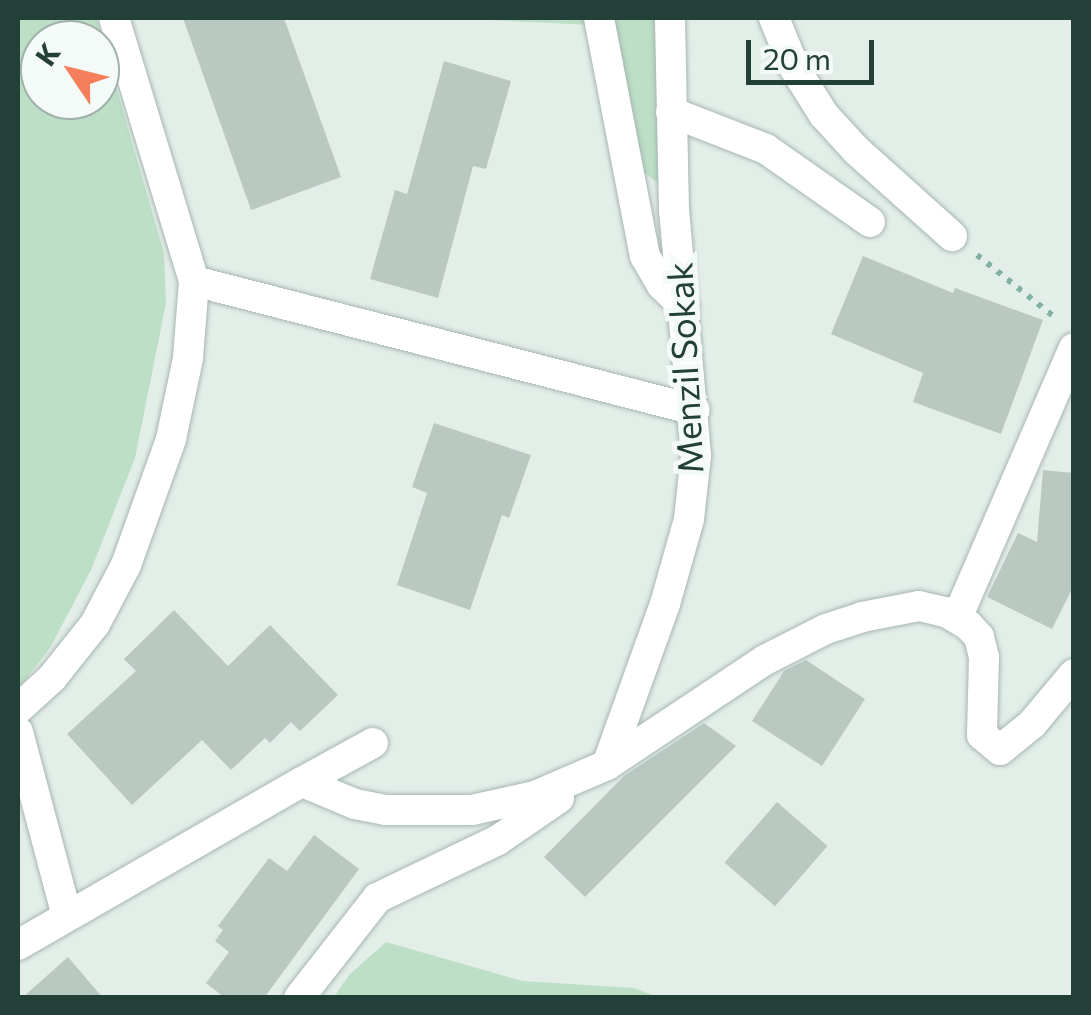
<!DOCTYPE html>
<html>
<head>
<meta charset="utf-8">
<style>
  body { margin:0 }
  #map { position:relative; width:1091px; height:1015px; overflow:hidden; background:#e4eee9; font-family:Commissioner,sans-serif }
  div>[style] { position:absolute }
  .green>* { inset:0; background:#bcdfc5 }
  .building>* { inset:0; background:#b9c9c2; transform-origin:0 0 }
  .path>* { height:6px; margin-top:-3px; transform-origin:0; background:repeating-linear-gradient(90deg,#83b2a3 0 5px,transparent 0 13px) }
  .roads { filter:drop-shadow(0 0 2px #a6b6b0) drop-shadow(0 0 2px #a6b6b0) }
  .minor>* { height:30px; margin:-15px; padding:0 15px; transform-origin:15px; border-radius:15px; background:#fff }
  span { translate:-50% -50%; white-space:nowrap; text-align:center; line-height:1.15; -webkit-text-stroke:10px #f4faf7; paint-order:stroke }
  .street-label { font-size:35px; color:#224038 }
  .frame { position:absolute; inset:0; border:20px solid #224038; pointer-events:none }
  .north { position:absolute; left:20px; top:20px; width:100px; height:100px; box-sizing:border-box; background:#f4faf7; border:2px solid #a0b0ab; border-radius:50%; rotate:305deg; font-size:28px; font-weight:700; line-height:40px; text-align:center; color:#224038 }
  .north::after { content:''; display:block; margin:auto; width:35px; height:45px; background:#f57f5a; clip-path:polygon(50% 0,100% 100%,50% 72%,0 100%) }
  .scale { position:absolute; left:746px; top:40px; width:128px; height:45px; box-sizing:border-box; border:5px solid #224038; border-top:0; padding-left:12px; font-size:30px; line-height:35px; white-space:nowrap; color:#224038; -webkit-text-stroke:8px #f4faf7; paint-order:stroke }
</style>
</head>
<body>
<div id="map">
  <div class="green">
    <div style="clip-path:polygon(evenodd,18px 18px,96px 18px,164px 253px,166px 303px,135px 458px,91px 570px,50px 648px,18px 689px,18px 18px,40px 40px,100px 40px,100px 100px,40px 100px,40px 40px)"></div>
    <div style="clip-path:polygon(446px 18px,655px 18px,659px 184px,642px 171px,614px 26px)"></div>
    <div style="clip-path:polygon(386px 942px,522px 981px,634px 988px,658px 997px,334px 997px,349px 975px)"></div>
  </div>
  <div class="building">
    <div style="clip-path:polygon(183px 18px,284px 18px,341px 177px,251px 210px)"></div>
    <div style="clip-path:polygon(444px 61px,511px 81px,486px 169px,473px 166px,438px 298px,370px 279px,395px 190px,407px 194px)"></div>
    <div style="clip-path:polygon(863px 256px,953px 293px,955px 288px,1043px 320px,1001px 434px,913px 402px,923px 373px,831px 334px)"></div>
    <div style="clip-path:polygon(434px 423px,531px 455px,509px 518px,502px 515px,470px 610px,397px 585px,427px 493px,412px 487px)"></div>
    <div style="clip-path:polygon(1043px 470px,1074px 473px,1074px 585px,1052px 629px,987px 597px,1018px 533px,1037px 542px)"></div>
    <div style="clip-path:polygon(174px 610px,228px 666px,270px 625px,338px 695px,300px 731px,291px 722px,270px 743px,265px 738px,231px 770px,202px 740px,132px 805px,67px 734px,136px 671px,124px 659px)"></div>
    <div style="clip-path:polygon(806px 660px,865px 699px,822px 766px,752px 721px,784px 671px)"></div>
    <div style="clip-path:polygon(704px 723px,736px 746px,585px 897px,544px 857px,624px 776px)"></div>
    <div style="left:777px;top:802px;width:67px;height:80px;rotate:41deg"></div>
    <div style="clip-path:polygon(314px 835px,359px 869px,264px 998px,225px 998px,206px 983px,229px 952px,215px 941px,223px 930px,218px 926px,269px 858px,287px 871px)"></div>
    <div style="clip-path:polygon(68px 957px,103px 998px,22px 998px)"></div>
  </div>
  <div class="path">
    <div style="left:977px;top:255px;width:102px;rotate:38.7deg"></div>
  </div>
  <div class="roads">
    <div class="minor">
      <div style="left:599px;top:18px;width:242px;rotate:79.1deg"></div>
      <div style="left:645px;top:256px;width:34px;rotate:60deg"></div>
      <div style="left:662px;top:285px;width:31px;rotate:45deg"></div>
      <div style="left:774px;top:18px;width:55px;rotate:67.6deg"></div>
      <div style="left:795px;top:69px;width:54px;rotate:57.8deg"></div>
      <div style="left:824px;top:115px;width:47px;rotate:47.6deg"></div>
      <div style="left:856px;top:150px;width:129px;rotate:41.9deg"></div>
      <div style="left:671px;top:112px;width:102px;rotate:21.3deg"></div>
      <div style="left:766px;top:149px;width:127px;rotate:35.1deg"></div>
      <div style="left:194px;top:281px;width:517px;rotate:14.44deg"></div>
      <div style="left:957px;top:618px;width:294px;rotate:-66.6deg"></div>
      <div style="left:18px;top:709px;width:46px;rotate:-42.4deg"></div>
      <div style="left:52px;top:678px;width:69px;rotate:-51.5deg"></div>
      <div style="left:95px;top:624px;width:67px;rotate:-62.3deg"></div>
      <div style="left:126px;top:565px;width:134px;rotate:-70.3deg"></div>
      <div style="left:171px;top:439px;width:83px;rotate:-78.1deg"></div>
      <div style="left:188px;top:358px;width:77px;rotate:-85.5deg"></div>
      <div style="left:194px;top:281px;width:275px;rotate:-106.9deg"></div>
      <div style="left:18px;top:732px;width:190px;rotate:75.1deg"></div>
      <div style="left:607px;top:765px;width:171px;rotate:-70.2deg"></div>
      <div style="left:665px;top:604px;width:88px;rotate:-74.2deg"></div>
      <div style="left:689px;top:519px;width:63px;rotate:-83.7deg"></div>
      <div style="left:696px;top:456px;width:247px;rotate:-95.1deg"></div>
      <div style="left:674px;top:210px;width:192px;rotate:-91.2deg"></div>
      <div style="left:302px;top:782px;width:81px;rotate:-28.8deg"></div>
      <div style="left:18px;top:945px;width:327px;rotate:-29.9deg"></div>
      <div style="left:302px;top:782px;width:57px;rotate:22.5deg"></div>
      <div style="left:355px;top:804px;width:31px;rotate:11deg"></div>
      <div style="left:385px;top:810px;width:87px"></div>
      <div style="left:472px;top:810px;width:65px;rotate:-12.5deg"></div>
      <div style="left:535px;top:796px;width:78px;rotate:-23.3deg"></div>
      <div style="left:607px;top:765px;width:190px;rotate:-33.6deg"></div>
      <div style="left:765px;top:660px;width:68px;rotate:-26.9deg"></div>
      <div style="left:826px;top:629px;width:38px;rotate:-18deg"></div>
      <div style="left:862px;top:617px;width:58px;rotate:-10.9deg"></div>
      <div style="left:919px;top:606px;width:28px;rotate:13deg"></div>
      <div style="left:946px;top:612px;width:26px;rotate:31deg"></div>
      <div style="left:968px;top:625px;width:16px;rotate:47deg"></div>
      <div style="left:979px;top:637px;width:21px;rotate:76deg"></div>
      <div style="left:984px;top:657px;width:78px;rotate:91.5deg"></div>
      <div style="left:982px;top:735px;width:23px;rotate:40deg"></div>
      <div style="left:1000px;top:750px;width:41px;rotate:-39.1deg"></div>
      <div style="left:1032px;top:724px;width:65px;rotate:-50deg"></div>
      <div style="left:299px;top:998px;width:127px;rotate:-52deg"></div>
      <div style="left:377px;top:898px;width:134px;rotate:-25.6deg"></div>
      <div style="left:498px;top:840px;width:74px;rotate:-34.5deg"></div>
    </div>
  </div>
  <div class="street-label">
    <span style="left:684px;top:368px;rotate:-93deg">Menzil Sokak</span>
  </div>
  <div class="frame"></div>
  <div class="north">K</div>
  <div class="scale">20 m</div>
</div>
</body>
</html>
